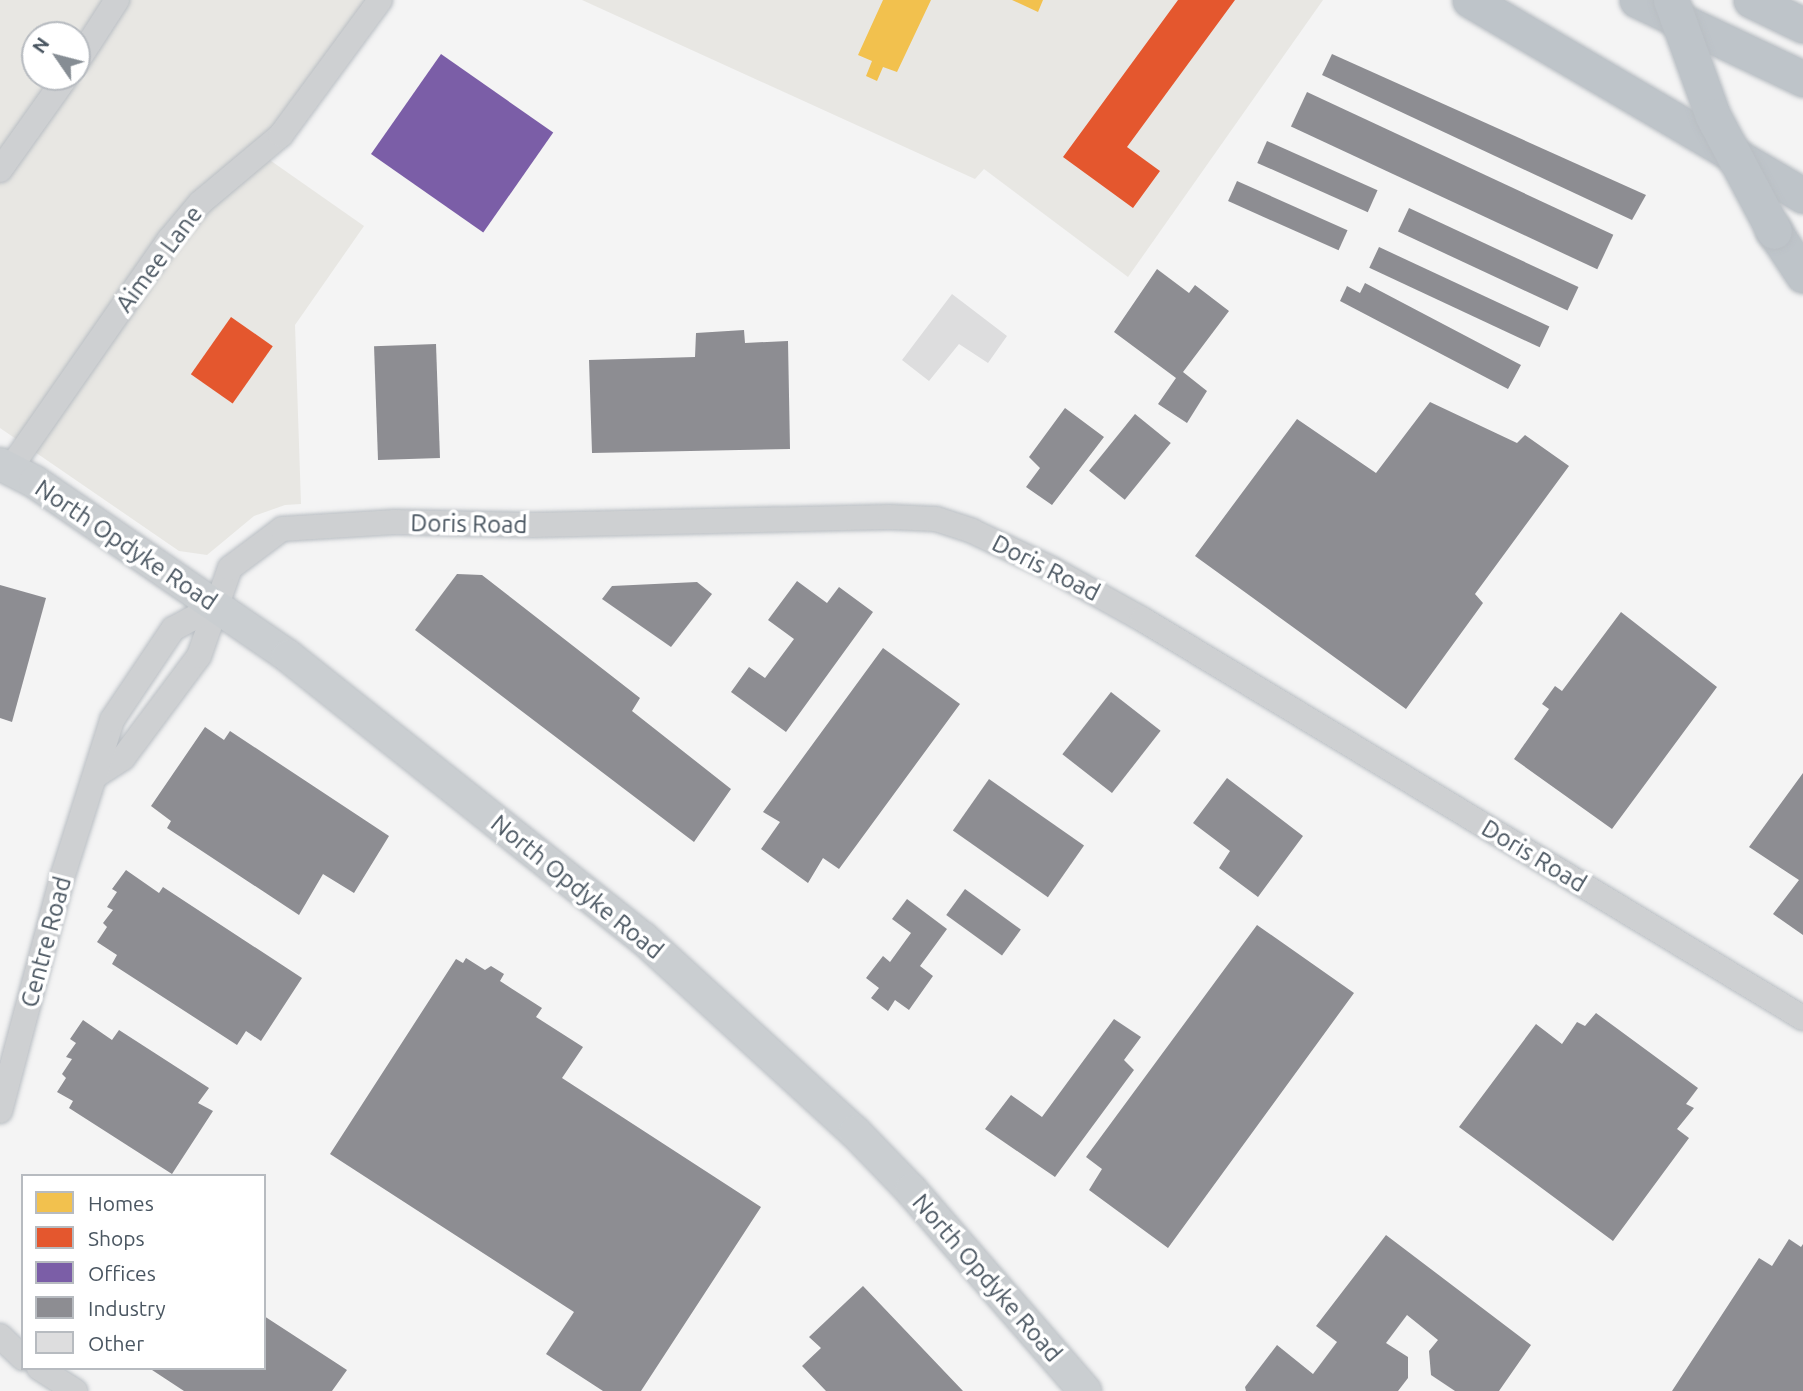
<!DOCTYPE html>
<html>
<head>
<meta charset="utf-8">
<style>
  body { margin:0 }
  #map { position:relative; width:1803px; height:1391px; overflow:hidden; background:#f4f4f4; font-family:Ubuntu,sans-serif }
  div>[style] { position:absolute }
  .commercial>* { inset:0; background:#e8e7e3 }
  .homes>* { inset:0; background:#f2c14e }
  .shops>* { inset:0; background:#e4572e; transform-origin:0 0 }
  .offices>* { inset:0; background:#7b5ea7; transform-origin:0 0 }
  .industry>* { inset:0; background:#8d8d92; transform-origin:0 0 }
  .building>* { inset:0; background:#ddddde }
  .roads { filter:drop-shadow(0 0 2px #b9bec3) drop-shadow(0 0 2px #b9bec3) }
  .minor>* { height:24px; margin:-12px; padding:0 12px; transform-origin:12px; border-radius:12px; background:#ced0d2 }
  .major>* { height:32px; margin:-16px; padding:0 16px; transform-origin:16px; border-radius:16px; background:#caced1 }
  .highway>* { height:35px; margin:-17.5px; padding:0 17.5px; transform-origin:17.5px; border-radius:17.5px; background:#bec4c9 }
  .bridges { filter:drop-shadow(0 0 2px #b9bec3) drop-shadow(0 0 2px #b9bec3) }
  .highway-bridge>* { height:35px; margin:-17.5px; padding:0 17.5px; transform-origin:17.5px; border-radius:17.5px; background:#bec4c9 }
  span { translate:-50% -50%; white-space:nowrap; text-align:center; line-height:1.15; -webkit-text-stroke:7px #fff; paint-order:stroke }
  .street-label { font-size:24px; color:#4a5661 }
  .legend { position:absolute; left:21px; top:1174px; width:245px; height:196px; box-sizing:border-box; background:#fff; border:2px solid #b7bbc0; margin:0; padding:9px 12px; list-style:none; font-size:21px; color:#4a5661 }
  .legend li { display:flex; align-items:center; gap:14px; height:35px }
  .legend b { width:35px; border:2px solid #b7bbc0 }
  .north { position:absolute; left:21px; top:21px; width:70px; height:70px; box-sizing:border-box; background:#fff; border:2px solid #b7bbc0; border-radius:50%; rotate:305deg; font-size:19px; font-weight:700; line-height:28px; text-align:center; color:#4a5661 }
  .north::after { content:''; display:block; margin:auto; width:24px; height:32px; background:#868d94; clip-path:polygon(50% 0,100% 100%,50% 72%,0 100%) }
</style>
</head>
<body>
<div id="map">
  <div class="commercial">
    <div style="clip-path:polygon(evenodd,0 0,374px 0,326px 67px,254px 149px,364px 226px,295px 325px,301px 504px,285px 505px,254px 516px,207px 555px,179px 551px,0 428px,0 0,35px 35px,77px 35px,77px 77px,35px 77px,35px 35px)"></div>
    <div style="clip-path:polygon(582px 0,1323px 0,1128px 277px,984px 169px,975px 179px)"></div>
  </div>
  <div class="homes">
    <div style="clip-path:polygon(883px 0,931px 0,897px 72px,883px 67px,877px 81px,866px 76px,872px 61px,858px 55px)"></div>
    <div style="clip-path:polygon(1012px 0,1043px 0,1038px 12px)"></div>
  </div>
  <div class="shops">
    <div style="clip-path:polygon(1178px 0,1235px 0,1127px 147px,1160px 171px,1133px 208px,1063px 157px)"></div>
    <div style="left:231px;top:317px;width:51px;height:70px;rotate:35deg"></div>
  </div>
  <div class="offices">
    <div style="left:441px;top:54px;width:137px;height:122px;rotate:35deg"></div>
  </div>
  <div class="industry">
    <div style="clip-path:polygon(1332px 54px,1646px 195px,1632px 220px,1322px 75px)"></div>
    <div style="left:1307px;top:92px;width:338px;height:38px;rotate:25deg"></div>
    <div style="left:1267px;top:141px;width:121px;height:24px;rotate:24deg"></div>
    <div style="left:1237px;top:181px;width:121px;height:22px;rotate:24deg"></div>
    <div style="left:1409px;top:208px;width:187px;height:26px;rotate:25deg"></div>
    <div style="left:1379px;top:247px;width:188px;height:23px;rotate:25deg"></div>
    <div style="clip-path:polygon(1157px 269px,1189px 293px,1195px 285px,1229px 311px,1183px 372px,1207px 391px,1187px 423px,1158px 404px,1176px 378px,1114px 332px)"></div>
    <div style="clip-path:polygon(1365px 283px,1521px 365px,1508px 389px,1340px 301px,1347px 286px,1360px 293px)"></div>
    <div style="clip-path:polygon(744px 330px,745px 343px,788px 341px,790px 449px,592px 453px,589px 360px,695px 357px,696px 333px)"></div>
    <div style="left:436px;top:344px;width:114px;height:62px;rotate:88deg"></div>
    <div style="clip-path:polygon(1430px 402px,1517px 443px,1525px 435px,1569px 466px,1475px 594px,1483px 603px,1406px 709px,1195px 556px,1297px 419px,1376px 473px)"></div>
    <div style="clip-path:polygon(1065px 408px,1104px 437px,1052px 505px,1026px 487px,1040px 468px,1029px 457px)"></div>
    <div style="left:1135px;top:414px;width:46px;height:73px;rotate:39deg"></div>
    <div style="clip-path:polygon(457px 574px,482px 575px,640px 698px,632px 711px,731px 789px,694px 842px,415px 630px)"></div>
    <div style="clip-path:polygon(797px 581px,827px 603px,839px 587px,873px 612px,786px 732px,731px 692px,749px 667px,765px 678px,794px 639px,768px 620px)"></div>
    <div style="clip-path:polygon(697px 582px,712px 594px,671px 647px,602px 599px,612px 586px)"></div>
    <div style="clip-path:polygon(0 585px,46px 598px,12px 722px,0 718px)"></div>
    <div style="clip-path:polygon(1621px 612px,1717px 687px,1612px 829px,1514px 759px,1549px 709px,1542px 704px,1555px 686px,1562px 691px)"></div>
    <div style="clip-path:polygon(883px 648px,960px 704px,839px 869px,823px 858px,808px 883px,761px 849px,780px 822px,763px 812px)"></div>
    <div style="left:1111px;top:692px;width:63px;height:79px;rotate:38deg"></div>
    <div style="clip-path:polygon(205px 727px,224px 740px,230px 731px,389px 836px,354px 893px,323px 874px,299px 915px,167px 828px,171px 821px,151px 806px)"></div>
    <div style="clip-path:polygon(1803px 773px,1803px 935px,1773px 914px,1799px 880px,1749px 847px)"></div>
    <div style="clip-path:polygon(1227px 778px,1303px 836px,1258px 897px,1219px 868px,1230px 851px,1193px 823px)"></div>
    <div style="left:989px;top:779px;width:116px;height:63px;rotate:35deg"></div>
    <div style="clip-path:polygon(126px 870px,159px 893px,163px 887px,302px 978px,261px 1041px,246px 1031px,237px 1045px,112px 964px,117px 955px,97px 942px,107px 927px,103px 923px,113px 910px,107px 907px,117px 892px,112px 889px)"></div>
    <div style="left:965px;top:889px;width:69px;height:32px;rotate:36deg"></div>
    <div style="clip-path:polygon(907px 899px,947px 929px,920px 966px,933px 976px,909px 1010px,895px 1000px,888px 1011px,871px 998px,879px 988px,866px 978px,883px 956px,890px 962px,911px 933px,892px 919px)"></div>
    <div style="clip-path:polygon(1257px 925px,1354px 993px,1168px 1248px,1089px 1190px,1102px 1169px,1086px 1157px)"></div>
    <div style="clip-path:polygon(466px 958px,485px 970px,491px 966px,504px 974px,500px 981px,542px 1008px,536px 1017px,583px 1047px,562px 1078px,761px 1207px,641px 1391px,603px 1391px,546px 1354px,574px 1312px,330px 1154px,456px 959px,463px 963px)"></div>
    <div style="clip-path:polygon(1596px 1013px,1698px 1088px,1686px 1104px,1694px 1108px,1677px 1129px,1689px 1138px,1613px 1241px,1459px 1127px,1536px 1024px,1562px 1044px,1577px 1022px,1585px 1026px)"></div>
    <div style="clip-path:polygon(1114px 1019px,1141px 1037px,1124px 1060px,1134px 1070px,1055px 1177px,985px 1129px,1011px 1095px,1042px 1117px)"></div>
    <div style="clip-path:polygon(83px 1020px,112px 1040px,119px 1030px,209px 1088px,198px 1103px,213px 1111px,172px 1174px,69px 1108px,73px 1101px,57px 1092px,66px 1078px,62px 1074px,72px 1059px,66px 1057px,76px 1043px,70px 1039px)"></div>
    <div style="clip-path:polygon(1386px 1235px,1531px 1345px,1499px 1391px,1455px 1391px,1431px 1375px,1429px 1351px,1438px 1340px,1407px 1315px,1386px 1343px,1408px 1357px,1408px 1378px,1398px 1391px,1246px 1391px,1245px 1387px,1277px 1345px,1313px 1374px,1337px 1342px,1316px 1326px)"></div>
    <div style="clip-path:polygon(1789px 1239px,1801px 1247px,1803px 1244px,1803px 1391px,1672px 1391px,1759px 1258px,1772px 1266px)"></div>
    <div style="clip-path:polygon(863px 1286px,963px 1391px,826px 1391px,802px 1366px,821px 1348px,809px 1337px)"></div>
    <div style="clip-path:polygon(264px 1316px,347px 1370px,332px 1391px,184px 1391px,149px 1368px,264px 1368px)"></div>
  </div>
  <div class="building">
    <div style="clip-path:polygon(952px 294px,1007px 336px,988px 363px,959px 344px,929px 381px,902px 360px)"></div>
  </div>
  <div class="roads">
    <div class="minor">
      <div style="left:77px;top:62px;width:74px;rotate:-57.2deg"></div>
      <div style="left:0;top:170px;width:114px;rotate:-54.6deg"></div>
      <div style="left:9px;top:470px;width:280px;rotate:-55.2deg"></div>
      <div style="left:169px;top:240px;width:48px;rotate:-50deg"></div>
      <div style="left:200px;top:203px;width:106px;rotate:-40deg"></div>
      <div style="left:281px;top:135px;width:167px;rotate:-53.7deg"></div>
      <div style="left:97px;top:775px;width:31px;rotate:-33deg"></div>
      <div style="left:123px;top:758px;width:127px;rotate:-53.3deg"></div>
      <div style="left:199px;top:656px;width:93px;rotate:-70.6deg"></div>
      <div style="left:230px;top:568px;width:65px;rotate:-36.9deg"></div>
      <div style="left:282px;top:529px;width:113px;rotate:-3.5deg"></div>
      <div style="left:395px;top:522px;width:138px;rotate:1.2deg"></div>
      <div style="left:533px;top:525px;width:357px;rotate:-1.3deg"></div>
      <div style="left:890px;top:517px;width:46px;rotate:2.5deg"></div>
      <div style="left:936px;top:519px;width:38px;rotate:18deg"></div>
      <div style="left:972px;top:531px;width:86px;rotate:25.4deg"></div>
      <div style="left:1050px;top:568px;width:105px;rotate:29deg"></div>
      <div style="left:1142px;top:619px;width:772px;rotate:31.12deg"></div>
      <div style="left:0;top:1111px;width:241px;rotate:-75.1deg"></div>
      <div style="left:62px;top:878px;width:166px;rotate:-72.4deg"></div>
      <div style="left:112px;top:720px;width:110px;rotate:-56.2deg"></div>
      <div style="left:173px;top:629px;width:48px;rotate:-28.7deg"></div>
      <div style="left:0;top:1336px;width:32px;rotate:44deg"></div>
      <div style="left:39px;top:1368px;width:43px;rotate:32.6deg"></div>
    </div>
    <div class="major">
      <div style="left:0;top:464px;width:39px;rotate:27deg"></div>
      <div style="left:35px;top:482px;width:307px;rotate:34.5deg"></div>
      <div style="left:288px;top:656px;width:453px;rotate:38.5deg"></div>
      <div style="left:643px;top:938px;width:287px;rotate:42.5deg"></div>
      <div style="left:855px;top:1132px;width:81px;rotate:46deg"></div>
      <div style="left:911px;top:1190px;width:266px;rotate:49.1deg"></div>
    </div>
    <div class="highway">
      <div style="left:1470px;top:0;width:386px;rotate:30.4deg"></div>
      <div style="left:1637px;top:0;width:184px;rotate:25.4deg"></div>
      <div style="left:1751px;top:0;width:58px;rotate:25.7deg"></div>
      <div style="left:1774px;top:231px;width:53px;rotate:56.6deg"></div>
    </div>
  </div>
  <div class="bridges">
    <div class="highway-bridge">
      <div style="left:1671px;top:0;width:123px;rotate:70.1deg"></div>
      <div style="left:1713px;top:116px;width:130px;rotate:62.1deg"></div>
    </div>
  </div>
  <div class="street-label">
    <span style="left:159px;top:259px;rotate:-53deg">Aimee Lane</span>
    <span style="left:469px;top:524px;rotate:1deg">Doris Road</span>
    <span style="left:126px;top:545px;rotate:34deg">North Opdyke Road</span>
    <span style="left:1046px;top:568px;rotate:27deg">Doris Road</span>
    <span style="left:1534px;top:856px;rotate:31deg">Doris Road</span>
    <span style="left:577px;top:887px;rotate:39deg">North Opdyke Road</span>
    <span style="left:46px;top:942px;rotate:-75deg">Centre Road</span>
    <span style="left:987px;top:1278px;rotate:49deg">North Opdyke Road</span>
  </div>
  <ul class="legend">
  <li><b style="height:19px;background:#f2c14e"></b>Homes</li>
  <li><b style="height:19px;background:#e4572e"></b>Shops</li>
  <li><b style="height:19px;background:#7b5ea7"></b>Offices</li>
  <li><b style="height:19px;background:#8d8d92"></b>Industry</li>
  <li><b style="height:19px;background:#ddddde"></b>Other</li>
  </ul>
  <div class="north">N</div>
</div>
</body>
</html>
